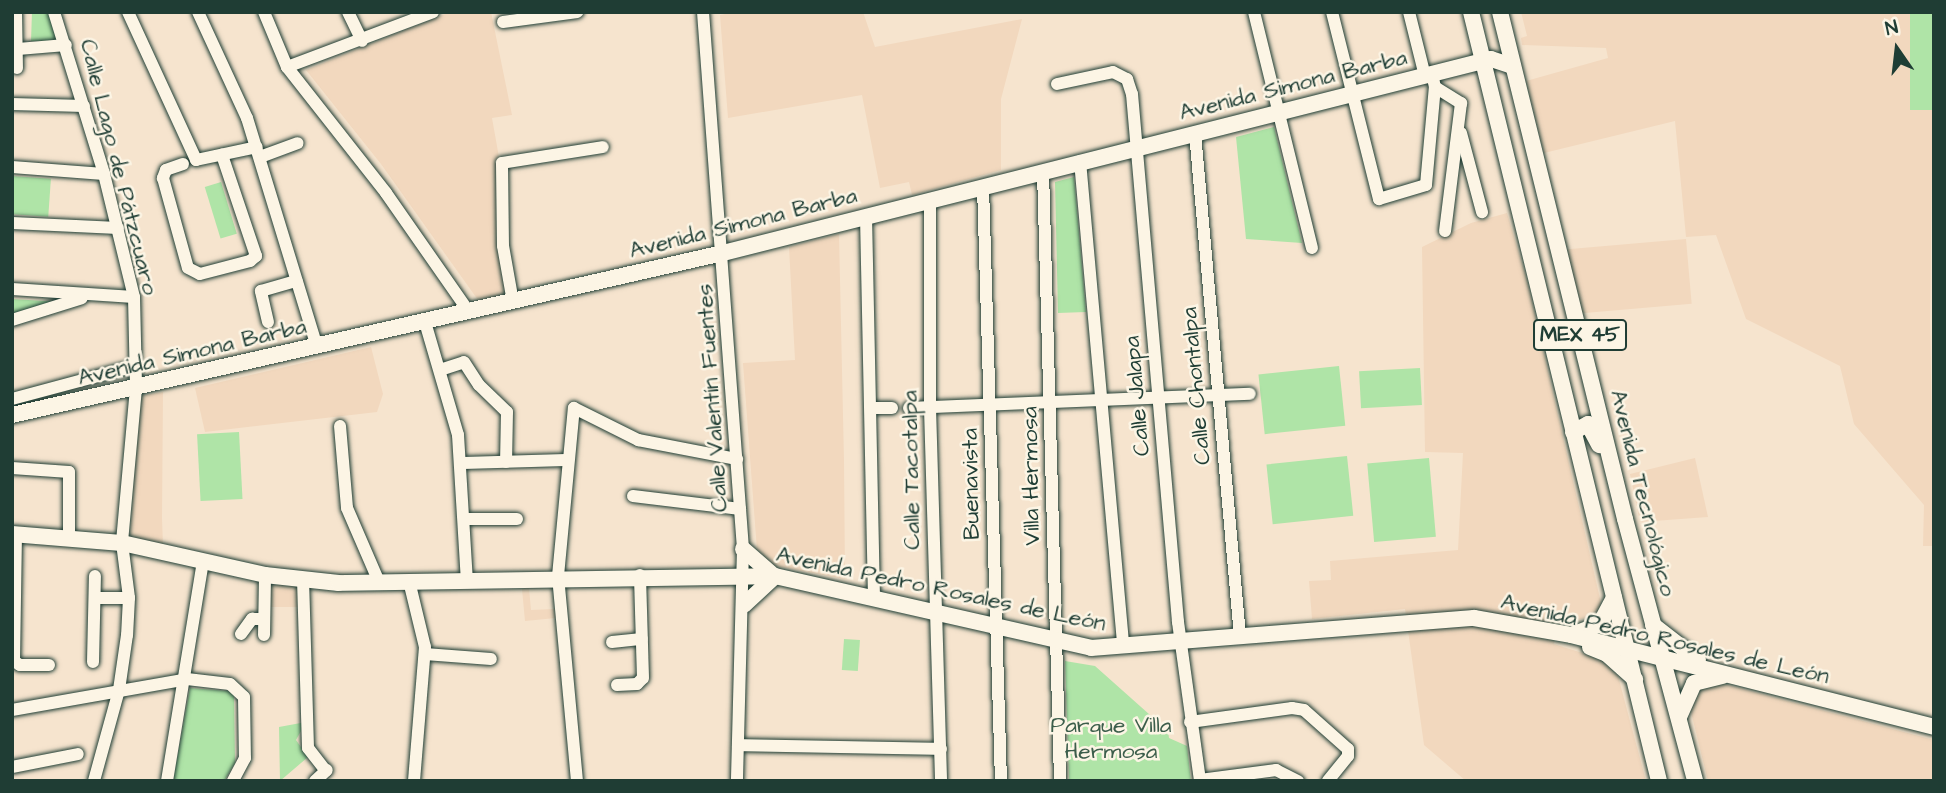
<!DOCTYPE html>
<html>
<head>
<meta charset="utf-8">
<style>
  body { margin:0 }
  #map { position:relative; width:1946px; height:793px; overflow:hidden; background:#f6e4ce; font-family:"Architects Daughter",sans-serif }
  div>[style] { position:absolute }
  .built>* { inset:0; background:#f2d8be; transform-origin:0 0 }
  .green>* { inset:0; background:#afe4a7; transform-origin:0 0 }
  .roads { filter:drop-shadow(0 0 2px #1f3d34) drop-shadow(0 0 2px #1f3d34) }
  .minor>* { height:12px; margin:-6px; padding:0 6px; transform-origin:6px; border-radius:6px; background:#fcf5e5 }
  .major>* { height:16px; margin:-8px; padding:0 8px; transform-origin:8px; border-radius:8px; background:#fcf5e5 }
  span { translate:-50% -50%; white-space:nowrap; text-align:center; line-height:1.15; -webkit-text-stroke:5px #fcf5e5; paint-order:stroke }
  .shield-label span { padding:2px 5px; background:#fcf5e5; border:2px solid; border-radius:5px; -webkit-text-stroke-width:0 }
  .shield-label { font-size:21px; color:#1f3d34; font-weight:700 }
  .street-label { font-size:23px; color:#1f3d34 }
  .park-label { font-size:23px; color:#3c5e4b }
  .frame { position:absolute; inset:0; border:14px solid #1f3d34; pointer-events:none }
  .north { position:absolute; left:1862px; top:14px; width:70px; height:70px; -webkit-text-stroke:5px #fcf5e5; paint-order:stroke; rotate:346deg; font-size:19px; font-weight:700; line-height:28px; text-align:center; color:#1f3d34 }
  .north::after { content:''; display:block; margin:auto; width:24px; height:32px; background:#1f3d34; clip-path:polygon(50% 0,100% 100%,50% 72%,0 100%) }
</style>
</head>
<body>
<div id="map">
  <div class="built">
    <div style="clip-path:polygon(450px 12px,491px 12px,512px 115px,492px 118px,502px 174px,505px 295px,478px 300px,381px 164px,306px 70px)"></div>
    <div style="clip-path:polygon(735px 12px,863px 12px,875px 47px,1022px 19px,1001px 99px,1001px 170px,912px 195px,909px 182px,880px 188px,862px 95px,728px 118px,720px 15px)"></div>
    <div style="clip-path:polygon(1521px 12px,1934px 12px,1930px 320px,1934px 546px,1923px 546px,1924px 505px,1854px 424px,1840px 366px,1746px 319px,1716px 235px,1686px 237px,1675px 121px,1544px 153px,1526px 81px,1608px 58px,1606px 48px,1522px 45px,1521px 38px,1527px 36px)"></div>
    <div style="clip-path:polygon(1507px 213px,1527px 280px,1601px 603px,1598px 616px,1558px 623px,1554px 644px,1601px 659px,1618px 676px,1646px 781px,1466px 781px,1424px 745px,1405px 609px,1312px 619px,1309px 581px,1331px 580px,1330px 561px,1458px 550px,1463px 453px,1425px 452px,1422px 247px,1471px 223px)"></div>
    <div style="clip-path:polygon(839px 234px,844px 460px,845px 579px,770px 565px,757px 550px,743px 363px,795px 360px,789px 247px)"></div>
    <div style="left:1686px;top:239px;width:65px;height:119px;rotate:85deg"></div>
    <div style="clip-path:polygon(371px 347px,383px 394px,377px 412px,205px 432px,195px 388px)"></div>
    <div style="clip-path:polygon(163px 392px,162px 518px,163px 546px,130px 538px,139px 396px)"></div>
    <div style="clip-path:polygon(1695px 458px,1708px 517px,1640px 522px,1630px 474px)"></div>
    <div style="clip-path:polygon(271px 582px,303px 586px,301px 607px,269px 607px)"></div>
    <div style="clip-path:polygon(529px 588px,531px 610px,554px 609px,556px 618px,525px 621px,522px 589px)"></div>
    <div style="clip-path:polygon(1720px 683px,1934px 740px,1934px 781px,1708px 781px,1691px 712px,1692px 698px,1696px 691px)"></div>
  </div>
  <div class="green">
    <div style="clip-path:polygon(32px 12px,51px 12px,62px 42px,31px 41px)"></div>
    <div style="left:1910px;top:12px;width:24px;height:98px"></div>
    <div style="clip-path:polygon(1274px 127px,1302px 243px,1246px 239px,1236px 137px)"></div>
    <div style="left:12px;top:176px;width:39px;height:38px;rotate:4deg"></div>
    <div style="clip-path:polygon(1074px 177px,1086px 312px,1058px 313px,1055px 182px)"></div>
    <div style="left:221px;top:182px;width:54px;height:17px;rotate:73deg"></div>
    <div style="clip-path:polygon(12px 299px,61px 302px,12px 317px)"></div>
    <div style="left:1339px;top:366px;width:60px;height:81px;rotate:84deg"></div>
    <div style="left:1420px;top:368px;width:37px;height:61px;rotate:87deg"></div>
    <div style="left:239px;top:432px;width:67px;height:42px;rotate:87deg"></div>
    <div style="left:1347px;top:456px;width:60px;height:81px;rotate:84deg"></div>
    <div style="left:1429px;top:458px;width:79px;height:62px;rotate:85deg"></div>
    <div style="left:844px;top:639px;width:16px;height:31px;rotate:4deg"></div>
    <div style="clip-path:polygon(1065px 661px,1095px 666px,1168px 731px,1169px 738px,1187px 746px,1191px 781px,1069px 781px)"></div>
    <div style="clip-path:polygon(190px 688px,229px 691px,234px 695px,235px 763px,224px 781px,173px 781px)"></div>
    <div style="clip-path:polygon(306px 722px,296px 740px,308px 757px,280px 781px,279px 727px)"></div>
  </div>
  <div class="roads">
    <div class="minor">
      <div style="left:16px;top:12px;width:56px;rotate:89deg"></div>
      <div style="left:54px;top:12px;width:170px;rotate:72.8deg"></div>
      <div style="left:104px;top:174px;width:127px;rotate:76.3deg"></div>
      <div style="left:134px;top:297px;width:91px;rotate:88.7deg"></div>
      <div style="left:136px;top:388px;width:156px;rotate:95.2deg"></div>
      <div style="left:122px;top:543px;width:55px;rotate:82.7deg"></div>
      <div style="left:129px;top:598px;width:37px;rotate:93deg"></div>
      <div style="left:127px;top:635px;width:56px;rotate:98.3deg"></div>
      <div style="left:119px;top:690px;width:94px;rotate:105.4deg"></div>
      <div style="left:128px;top:12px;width:163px;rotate:65.3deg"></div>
      <div style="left:196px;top:160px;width:62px;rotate:-12deg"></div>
      <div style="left:198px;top:12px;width:117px;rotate:65.2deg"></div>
      <div style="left:247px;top:118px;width:239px;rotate:73deg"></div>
      <div style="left:264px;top:12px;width:60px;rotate:67.3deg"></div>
      <div style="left:287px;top:67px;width:160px;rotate:51.8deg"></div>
      <div style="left:386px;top:193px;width:145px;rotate:55.1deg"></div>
      <div style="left:348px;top:12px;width:32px;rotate:64deg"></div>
      <div style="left:703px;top:12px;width:538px;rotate:85.74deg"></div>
      <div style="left:743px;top:549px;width:232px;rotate:91.5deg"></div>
      <div style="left:1254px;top:12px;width:243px;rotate:76.2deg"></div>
      <div style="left:1332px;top:12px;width:193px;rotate:75.9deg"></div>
      <div style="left:1379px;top:199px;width:49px;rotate:-16.6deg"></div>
      <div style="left:1426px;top:185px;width:98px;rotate:-84.8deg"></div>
      <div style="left:1435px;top:87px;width:13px;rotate:-103deg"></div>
      <div style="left:1409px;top:12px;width:66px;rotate:76deg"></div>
      <div style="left:503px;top:22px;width:75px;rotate:-7.7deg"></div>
      <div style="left:18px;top:49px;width:48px;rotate:-4.8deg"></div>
      <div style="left:287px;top:67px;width:156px;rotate:-20.6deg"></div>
      <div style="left:1057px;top:84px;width:57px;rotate:-12.1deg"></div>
      <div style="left:1113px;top:72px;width:16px;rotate:27deg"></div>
      <div style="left:1127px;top:79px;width:16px;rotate:72deg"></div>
      <div style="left:1132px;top:94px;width:530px;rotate:85.02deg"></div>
      <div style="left:1178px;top:622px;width:161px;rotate:82.1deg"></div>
      <div style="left:1435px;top:87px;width:31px;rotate:32deg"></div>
      <div style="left:1461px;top:103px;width:129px;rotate:97.1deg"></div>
      <div style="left:12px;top:104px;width:72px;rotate:1.6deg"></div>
      <div style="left:1195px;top:133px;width:505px;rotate:84.89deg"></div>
      <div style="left:1461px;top:133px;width:82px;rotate:75.1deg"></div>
      <div style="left:260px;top:157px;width:40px;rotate:-20.2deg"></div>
      <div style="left:1080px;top:161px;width:488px;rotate:84.9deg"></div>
      <div style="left:183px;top:164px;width:18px;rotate:161deg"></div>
      <div style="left:166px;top:170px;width:9px;rotate:111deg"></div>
      <div style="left:163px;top:178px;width:93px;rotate:74.5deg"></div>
      <div style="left:188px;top:268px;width:13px;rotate:27deg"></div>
      <div style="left:200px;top:274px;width:52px;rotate:-14.6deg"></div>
      <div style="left:250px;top:261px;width:8px;rotate:-40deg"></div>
      <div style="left:256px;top:256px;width:107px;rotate:-108.6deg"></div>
      <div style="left:12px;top:167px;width:92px;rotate:4.4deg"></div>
      <div style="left:1043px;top:171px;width:610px;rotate:88.4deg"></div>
      <div style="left:983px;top:186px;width:595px;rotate:88.27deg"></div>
      <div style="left:930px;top:200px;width:208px;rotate:90deg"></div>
      <div style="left:930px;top:408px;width:373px;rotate:88.3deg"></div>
      <div style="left:866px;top:216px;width:381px;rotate:88.8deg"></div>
      <div style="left:12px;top:223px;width:106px;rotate:2.7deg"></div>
      <div style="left:12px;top:289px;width:122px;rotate:3.8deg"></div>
      <div style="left:513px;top:302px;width:57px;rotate:-100.1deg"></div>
      <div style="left:503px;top:246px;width:83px;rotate:-90.7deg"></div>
      <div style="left:502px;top:163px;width:102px;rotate:-9deg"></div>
      <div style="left:12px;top:320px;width:73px;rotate:-17.4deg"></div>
      <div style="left:268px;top:322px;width:32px;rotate:-103deg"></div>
      <div style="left:261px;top:291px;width:37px;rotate:-16deg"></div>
      <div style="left:425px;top:322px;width:118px;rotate:73.7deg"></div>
      <div style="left:458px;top:435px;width:146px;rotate:86.5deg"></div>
      <div style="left:440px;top:370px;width:25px;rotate:-18deg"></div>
      <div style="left:464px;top:362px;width:27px;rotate:57deg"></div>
      <div style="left:479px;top:385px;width:39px;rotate:44deg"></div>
      <div style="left:507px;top:412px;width:50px;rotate:91.1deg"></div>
      <div style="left:12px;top:399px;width:127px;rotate:-15deg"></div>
      <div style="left:871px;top:408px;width:21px"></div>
      <div style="left:909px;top:408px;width:341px;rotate:-2.4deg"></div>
      <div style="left:340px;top:426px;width:82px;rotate:85.1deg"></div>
      <div style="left:347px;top:508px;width:81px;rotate:66.6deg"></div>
      <div style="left:461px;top:463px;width:107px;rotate:-1.6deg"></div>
      <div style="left:12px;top:468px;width:57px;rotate:4deg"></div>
      <div style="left:69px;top:472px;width:66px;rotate:90deg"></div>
      <div style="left:633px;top:496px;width:108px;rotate:6.9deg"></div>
      <div style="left:465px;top:519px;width:52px"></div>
      <div style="left:16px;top:534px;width:127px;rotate:90.9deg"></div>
      <div style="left:14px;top:661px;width:7px;rotate:34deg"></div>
      <div style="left:20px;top:665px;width:29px"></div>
      <div style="left:303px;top:579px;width:169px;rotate:88.3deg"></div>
      <div style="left:308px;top:748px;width:29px;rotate:52deg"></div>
      <div style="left:409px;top:581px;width:68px;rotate:76.4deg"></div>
      <div style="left:425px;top:647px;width:134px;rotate:94.7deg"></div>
      <div style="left:95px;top:598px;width:34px"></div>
      <div style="left:241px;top:634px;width:19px;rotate:-54deg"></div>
      <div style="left:252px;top:619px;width:12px"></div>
      <div style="left:264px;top:635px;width:60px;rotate:-89deg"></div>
      <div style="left:612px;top:642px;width:30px;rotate:-6deg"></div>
      <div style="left:425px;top:654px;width:66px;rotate:4.3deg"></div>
      <div style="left:93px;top:662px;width:86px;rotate:-88.7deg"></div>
      <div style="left:617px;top:685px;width:20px;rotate:-3deg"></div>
      <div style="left:637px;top:684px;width:8px;rotate:-45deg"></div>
      <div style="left:643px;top:678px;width:103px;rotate:-91.7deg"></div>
      <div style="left:12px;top:710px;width:178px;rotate:-10deg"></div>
      <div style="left:187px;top:679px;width:43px;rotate:6.6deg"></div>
      <div style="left:230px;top:684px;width:19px;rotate:43deg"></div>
      <div style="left:244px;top:697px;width:61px;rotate:89.1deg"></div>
      <div style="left:245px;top:758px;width:26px;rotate:118deg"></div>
      <div style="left:1190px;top:722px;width:103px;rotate:-7.8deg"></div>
      <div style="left:1292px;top:708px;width:12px;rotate:9deg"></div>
      <div style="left:1304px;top:710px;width:59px;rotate:41.6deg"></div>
      <div style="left:1348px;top:749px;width:7px;rotate:90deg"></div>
      <div style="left:1348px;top:756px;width:32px;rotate:129deg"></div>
      <div style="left:738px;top:745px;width:203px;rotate:1.1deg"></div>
      <div style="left:12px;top:767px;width:67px;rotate:-11.1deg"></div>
      <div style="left:1200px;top:780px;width:77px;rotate:-7.5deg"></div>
      <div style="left:1276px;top:770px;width:25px;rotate:27deg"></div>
      <div style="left:167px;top:781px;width:223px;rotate:-80.7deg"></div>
      <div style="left:315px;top:781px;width:16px;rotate:-43deg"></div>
      <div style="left:577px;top:781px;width:206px;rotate:-95.3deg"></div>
      <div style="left:558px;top:576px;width:169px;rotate:-84.6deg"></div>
      <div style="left:574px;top:408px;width:72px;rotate:26.6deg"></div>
      <div style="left:638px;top:440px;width:101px;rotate:10.9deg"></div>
    </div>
    <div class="major">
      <div style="left:1471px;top:12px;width:792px;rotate:76.26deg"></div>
      <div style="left:1500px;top:12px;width:522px;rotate:76.15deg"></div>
      <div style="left:1625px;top:519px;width:271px;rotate:75deg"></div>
      <div style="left:12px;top:415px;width:729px;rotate:-12.84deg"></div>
      <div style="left:723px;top:253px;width:792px;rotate:-14.18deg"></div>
      <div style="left:1491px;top:59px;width:23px;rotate:18deg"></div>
      <div style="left:1573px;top:432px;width:17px;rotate:-28deg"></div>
      <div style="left:1588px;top:424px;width:24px;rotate:62deg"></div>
      <div style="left:12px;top:534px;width:110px;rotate:4.7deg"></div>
      <div style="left:122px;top:543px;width:147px;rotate:12.6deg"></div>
      <div style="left:265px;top:575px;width:74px;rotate:6.2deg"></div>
      <div style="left:339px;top:583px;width:436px;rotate:-0.9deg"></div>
      <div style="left:775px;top:576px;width:324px;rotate:12.8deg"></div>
      <div style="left:1091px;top:648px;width:384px;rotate:-4.5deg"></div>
      <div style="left:1474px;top:618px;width:98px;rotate:9.9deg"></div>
      <div style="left:1571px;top:635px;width:374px;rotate:14.2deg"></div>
      <div style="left:743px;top:549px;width:38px;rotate:41deg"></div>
      <div style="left:744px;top:605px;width:42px;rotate:-43.1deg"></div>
      <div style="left:1653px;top:625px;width:57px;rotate:37.9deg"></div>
      <div style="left:1572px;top:635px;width:30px;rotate:-21deg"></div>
      <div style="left:1600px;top:624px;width:30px;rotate:-62deg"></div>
      <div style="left:1590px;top:647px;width:18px;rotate:22deg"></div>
      <div style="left:1607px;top:654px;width:38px;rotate:42deg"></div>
      <div style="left:1679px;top:717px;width:37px;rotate:-66deg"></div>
      <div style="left:1694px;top:683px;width:30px;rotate:-14deg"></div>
    </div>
  </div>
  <div class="shield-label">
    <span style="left:1580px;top:335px">MEX 45</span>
  </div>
  <div class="street-label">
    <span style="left:1293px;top:85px;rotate:-14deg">Avenida Simona Barba</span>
    <span style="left:119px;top:167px;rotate:76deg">Calle Lago de Pátzcuaro</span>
    <span style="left:743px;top:223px;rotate:-14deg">Avenida Simona Barba</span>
    <span style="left:192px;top:352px;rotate:-13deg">Avenida Simona Barba</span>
    <span style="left:1196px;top:386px;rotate:-95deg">Calle Chontalpa</span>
    <span style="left:1137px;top:396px;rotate:-95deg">Calle Jalapa</span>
    <span style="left:712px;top:398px;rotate:-94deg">Calle Valentín Fuentes</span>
    <span style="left:911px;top:470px;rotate:-91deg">Calle Tacotalpa</span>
    <span style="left:1031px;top:476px;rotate:-91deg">Villa Hermosa</span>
    <span style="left:971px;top:484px;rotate:-91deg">Buenavista</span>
    <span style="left:1643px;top:493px;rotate:76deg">Avenida Tecnológico</span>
    <span style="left:941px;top:589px;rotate:12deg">Avenida Pedro Rosales de León</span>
    <span style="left:1665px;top:639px;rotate:13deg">Avenida Pedro Rosales de León</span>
  </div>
  <div class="park-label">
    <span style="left:1111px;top:738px">Parque Villa<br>Hermosa</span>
  </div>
  <div class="frame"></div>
  <div class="north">N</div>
</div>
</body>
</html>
